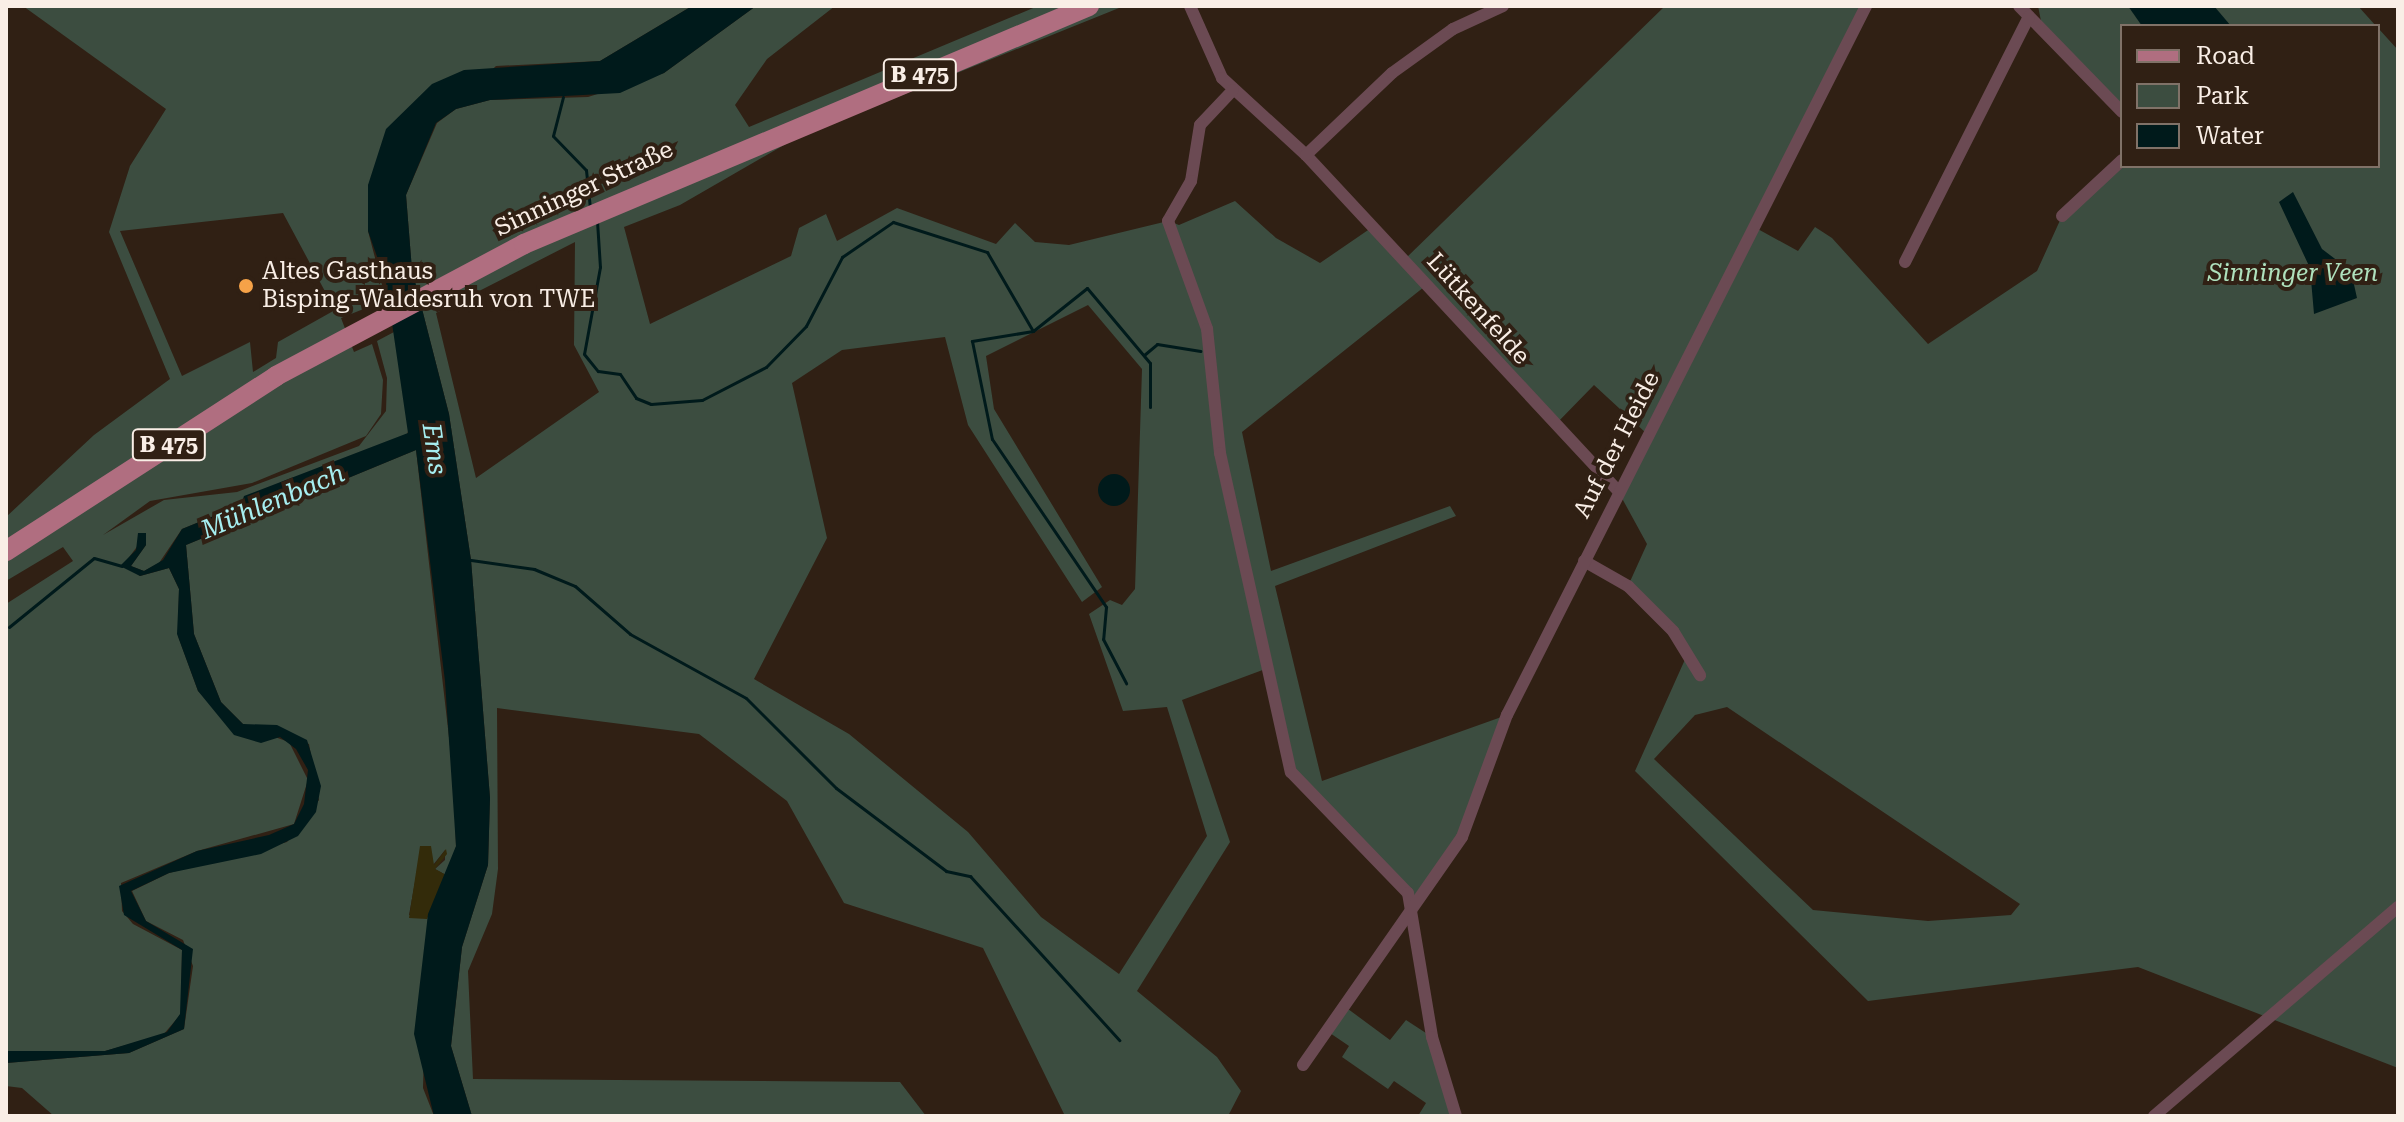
<!DOCTYPE html>
<html>
<head>
<meta charset="utf-8">
<style>
  body { margin:0 }
  #map { position:relative; width:2404px; height:1122px; overflow:hidden; background:#302014; font-family:"Roboto Serif",serif }
  div>[style] { position:absolute }
  .green>* { inset:0; background:#3c4d40 }
  .sand>* { inset:0; background:#332b0a }
  .water>* { inset:0; background:#001a1b }
  .round { border-radius:50% }
  .stream>* { height:3px; margin:-1.5px; padding:0 1.5px; transform-origin:1.5px; border-radius:1.5px; background:#001a1b }
  .minor>* { height:12px; margin:-6px; padding:0 6px; transform-origin:6px; border-radius:6px; background:#6b4a53 }
  .primary>* { height:20px; margin:-10px; padding:0 10px; transform-origin:10px; border-radius:10px; background:#b06e80 }
  .dots>* { width:22px; height:22px; translate:-50% -50%; box-sizing:border-box; border:4px solid #302014; border-radius:50% }
  span { translate:-50% -50%; white-space:nowrap; text-align:center; line-height:1.15; -webkit-text-stroke:8px #302014; paint-order:stroke }
  .shield-label span { padding:2px 6px; background:#302014; border:2px solid; border-radius:6px; -webkit-text-stroke-width:0 }
  .shield-label { font-size:22px; color:#f9eee6; font-weight:700 }
  .street-label { font-size:24px; color:#f9eee6 }
  .poi-label { font-size:24px; color:#f9eee6 }
  .left { translate:0 -50%; text-align:left }
  .park-label { font-size:24px; color:#afe1bd; font-style:italic }
  .water-label { font-size:26px; color:#a6eef0; font-style:italic }
  .frame { position:absolute; inset:0; border:8px solid #f9eee6; pointer-events:none }
  .legend { position:absolute; left:2120px; top:24px; width:260px; height:144px; box-sizing:border-box; background:#302014; border:2px solid #807268; margin:0; padding:10px 14px; list-style:none; font-size:24px; color:#f9eee6 }
  .legend li { display:flex; align-items:center; gap:16px; height:40px }
  .legend b { width:40px; border:2px solid #807268 }
</style>
</head>
<body>
<div id="map">
  <div class="green">
    <div style="clip-path:polygon(evenodd,23px 6px,692px 6px,600px 61px,496px 66px,368px 185px,368px 231px,386px 300px,341px 318px,354px 352px,372px 344px,383px 380px,381px 414px,366px 436px,252px 483px,150px 501px,103px 535px,164px 500px,237px 492px,359px 446px,386px 411px,387px 378px,377px 341px,394px 332px,412px 420px,406px 437px,182px 529px,159px 563px,144px 571px,131px 566px,146px 545px,139px 544px,124px 564px,140px 576px,169px 568px,179px 589px,178px 636px,198px 691px,255px 741px,272px 736px,289px 742px,308px 780px,294px 824px,197px 851px,121px 883px,122px 911px,133px 924px,182px 950px,181px 1014px,163px 1035px,105px 1051px,6px 1051px,6px 604px,73px 561px,63px 547px,6px 581px,6px 517px,94px 435px,170px 379px,109px 232px,130px 166px,166px 109px,23px 6px,283px 213px,335px 310px,278px 342px,276px 358px,253px 372px,250px 342px,182px 376px,120px 231px,283px 213px)"></div>
    <div style="clip-path:polygon(evenodd,756px 6px,835px 6px,767px 59px,735px 105px,749px 127px,1038px 6px,1124px 6px,798px 137px,680px 205px,624px 227px,650px 324px,791px 256px,799px 228px,826px 214px,837px 241px,897px 208px,996px 244px,1015px 223px,1035px 242px,1069px 245px,1168px 221px,1179px 225px,1235px 201px,1276px 238px,1320px 263px,1374px 226px,1405px 259px,1665px 6px,1866px 6px,1756px 228px,1798px 251px,1815px 227px,1832px 238px,1928px 344px,2037px 271px,2062px 216px,2122px 166px,2378px 166px,2378px 28px,2398px 50px,2398px 1068px,2138px 967px,1868px 1001px,1635px 771px,1687px 655px,1628px 586px,1647px 544px,1618px 491px,1646px 433px,1594px 385px,1555px 425px,1424px 287px,1242px 432px,1271px 571px,1450px 506px,1456px 516px,1275px 586px,1322px 781px,1507px 715px,1462px 837px,1414px 906px,1291px 772px,1268px 668px,1182px 700px,1230px 842px,1137px 991px,1217px 1057px,1241px 1091px,1228px 1116px,1065px 1116px,983px 948px,844px 903px,787px 801px,699px 734px,497px 708px,498px 869px,492px 914px,468px 971px,473px 1079px,900px 1082px,926px 1116px,472px 1116px,451px 1046px,462px 947px,488px 865px,490px 798px,471px 560px,449px 414px,412px 270px,406px 195px,437px 123px,456px 109px,490px 100px,588px 97px,664px 73px,756px 6px,575px 242px,574px 345px,599px 392px,476px 478px,436px 313px,575px 242px,756px 6px,1088px 305px,1142px 369px,1135px 589px,1122px 605px,1110px 600px,1089px 614px,1123px 711px,1167px 707px,1207px 836px,1119px 974px,1041px 917px,968px 832px,849px 734px,754px 679px,827px 538px,792px 383px,842px 350px,945px 337px,968px 425px,1082px 602px,1102px 587px,994px 409px,986px 356px,1088px 305px,756px 6px,1727px 707px,2020px 904px,2011px 915px,1928px 921px,1813px 910px,1654px 759px,1695px 715px,1727px 707px)"></div>
    <div style="clip-path:polygon(2038px 6px,2358px 6px,2376px 26px,2122px 26px,2122px 112px,2041px 21px)"></div>
    <div style="clip-path:polygon(416px 450px,454px 781px,456px 847px,446px 875px,435px 869px,445px 860px,445px 850px,433px 865px,421px 849px,409px 915px,428px 914px,423px 1088px,434px 1116px,54px 1116px,22px 1088px,6px 1086px,6px 1063px,129px 1053px,184px 1029px,193px 966px,183px 940px,146px 921px,132px 891px,169px 873px,287px 842px,319px 800px,309px 744px,243px 724px,221px 702px,194px 634px,186px 545px)"></div>
    <div style="clip-path:polygon(1344px 1006px,1390px 1040px,1406px 1020px,1432px 1037px,1456px 1116px,1418px 1116px,1426px 1103px,1394px 1081px,1388px 1089px,1342px 1057px,1349px 1046px,1327px 1031px)"></div>
  </div>
  <div class="sand">
    <div style="clip-path:polygon(420px 846px,431px 846px,434px 865px,446px 849px,447px 854px,435px 869px,446px 875px,427px 919px,409px 918px)"></div>
  </div>
  <div class="water">
    <div style="clip-path:polygon(692px 6px,756px 6px,664px 73px,620px 93px,490px 100px,456px 109px,436px 123px,406px 195px,412px 270px,449px 414px,471px 560px,490px 798px,488px 865px,462px 947px,451px 1046px,472px 1116px,434px 1116px,414px 1034px,428px 914px,456px 846px,445px 681px,416px 450px,186px 545px,194px 634px,221px 702px,243px 724px,277px 725px,307px 740px,321px 786px,316px 812px,298px 836px,261px 854px,169px 873px,131px 891px,146px 921px,193px 949px,184px 1029px,129px 1053px,6px 1063px,6px 1051px,105px 1051px,167px 1032px,180px 1014px,182px 950px,124px 915px,119px 886px,197px 851px,269px 835px,294px 824px,304px 804px,308px 770px,296px 749px,280px 737px,261px 743px,234px 735px,198px 691px,177px 634px,179px 589px,169px 568px,140px 576px,120px 566px,136px 550px,138px 533px,146px 533px,146px 545px,131px 566px,144px 571px,163px 560px,182px 529px,241px 505px,244px 496px,408px 433px,386px 282px,368px 231px,368px 185px,386px 129px,432px 84px,464px 70px,600px 61px)"></div>
    <div style="clip-path:polygon(2128px 6px,2214px 6px,2231px 26px,2142px 26px)"></div>
    <div style="clip-path:polygon(2293px 192px,2322px 249px,2351px 271px,2357px 298px,2314px 314px,2310px 268px,2279px 202px)"></div>
    <div class="round" style="left:1098px;top:474px;width:32px;height:32px"></div>
  </div>
  <div class="stream">
    <div style="left:563px;top:97px;width:40px;rotate:104.4deg"></div>
    <div style="left:553px;top:136px;width:47px;rotate:45.9deg"></div>
    <div style="left:586px;top:170px;width:37px;rotate:84deg"></div>
    <div style="left:597px;top:221px;width:46px;rotate:86.3deg"></div>
    <div style="left:600px;top:267px;width:88px;rotate:100.4deg"></div>
    <div style="left:584px;top:354px;width:22px;rotate:51deg"></div>
    <div style="left:598px;top:371px;width:22px;rotate:8deg"></div>
    <div style="left:620px;top:374px;width:29px;rotate:56deg"></div>
    <div style="left:636px;top:398px;width:16px;rotate:22deg"></div>
    <div style="left:651px;top:404px;width:51px;rotate:-4.5deg"></div>
    <div style="left:702px;top:400px;width:72px;rotate:-27.3deg"></div>
    <div style="left:766px;top:367px;width:57px;rotate:-45.7deg"></div>
    <div style="left:806px;top:326px;width:78px;rotate:-62.4deg"></div>
    <div style="left:842px;top:257px;width:62px;rotate:-34.5deg"></div>
    <div style="left:893px;top:222px;width:99px;rotate:17.7deg"></div>
    <div style="left:987px;top:252px;width:91px;rotate:59.8deg"></div>
    <div style="left:1033px;top:331px;width:62px;rotate:170.7deg"></div>
    <div style="left:972px;top:341px;width:100px;rotate:78.5deg"></div>
    <div style="left:992px;top:439px;width:203px;rotate:55.8deg"></div>
    <div style="left:1106px;top:607px;width:32px;rotate:95deg"></div>
    <div style="left:1103px;top:639px;width:50px;rotate:62.4deg"></div>
    <div style="left:1033px;top:331px;width:69px;rotate:-38.5deg"></div>
    <div style="left:1087px;top:288px;width:98px;rotate:50deg"></div>
    <div style="left:1150px;top:363px;width:44px;rotate:90deg"></div>
    <div style="left:1144px;top:355px;width:17px;rotate:-40deg"></div>
    <div style="left:1157px;top:344px;width:44px;rotate:9.2deg"></div>
    <div style="left:471px;top:560px;width:64px;rotate:8.1deg"></div>
    <div style="left:534px;top:569px;width:44px;rotate:22.5deg"></div>
    <div style="left:575px;top:586px;width:73px;rotate:41.1deg"></div>
    <div style="left:630px;top:634px;width:132px;rotate:28.9deg"></div>
    <div style="left:746px;top:698px;width:127px;rotate:45deg"></div>
    <div style="left:836px;top:788px;width:138px;rotate:37deg"></div>
    <div style="left:946px;top:871px;width:25px;rotate:12deg"></div>
    <div style="left:970px;top:876px;width:222px;rotate:47.7deg"></div>
    <div style="left:9px;top:627px;width:109px;rotate:-39.1deg"></div>
    <div style="left:94px;top:558px;width:29px;rotate:16deg"></div>
  </div>
  <div class="minor">
    <div style="left:1190px;top:6px;width:79px;rotate:66deg"></div>
    <div style="left:1222px;top:78px;width:114px;rotate:42.5deg"></div>
    <div style="left:1306px;top:155px;width:459px;rotate:47.1deg"></div>
    <div style="left:2019px;top:6px;width:148px;rotate:45.8deg"></div>
    <div style="left:1233px;top:90px;width:48px;rotate:133.3deg"></div>
    <div style="left:1200px;top:125px;width:57px;rotate:99.1deg"></div>
    <div style="left:1191px;top:181px;width:46px;rotate:119.9deg"></div>
    <div style="left:1168px;top:221px;width:115px;rotate:70.1deg"></div>
    <div style="left:1207px;top:329px;width:125px;rotate:84deg"></div>
    <div style="left:1220px;top:453px;width:327px;rotate:77.5deg"></div>
    <div style="left:1291px;top:772px;width:168px;rotate:46deg"></div>
    <div style="left:1408px;top:893px;width:146px;rotate:80.5deg"></div>
    <div style="left:1432px;top:1037px;width:83px;rotate:73.1deg"></div>
    <div style="left:1306px;top:155px;width:119px;rotate:-43.6deg"></div>
    <div style="left:1392px;top:73px;width:75px;rotate:-35.8deg"></div>
    <div style="left:1453px;top:29px;width:55px;rotate:-24.7deg"></div>
    <div style="left:2062px;top:216px;width:82px;rotate:-43deg"></div>
    <div style="left:1905px;top:262px;width:275px;rotate:-63.2deg"></div>
    <div style="left:1584px;top:561px;width:51px;rotate:29.6deg"></div>
    <div style="left:1628px;top:586px;width:64px;rotate:45deg"></div>
    <div style="left:1673px;top:631px;width:52px;rotate:58.5deg"></div>
    <div style="left:1303px;top:1065px;width:278px;rotate:-55.1deg"></div>
    <div style="left:1462px;top:837px;width:130px;rotate:-69.8deg"></div>
    <div style="left:1507px;top:715px;width:795px;rotate:-63.14deg"></div>
    <div style="left:2154px;top:1116px;width:321px;rotate:-40.6deg"></div>
  </div>
  <div class="primary">
    <div style="left:6px;top:551px;width:322px;rotate:-32.9deg"></div>
    <div style="left:276px;top:376px;width:281px;rotate:-28deg"></div>
    <div style="left:524px;top:244px;width:613px;rotate:-22.84deg"></div>
  </div>
  <div class="dots">
    <div style="left:246px;top:286px;background:#f6a248"></div>
  </div>
  <div class="shield-label">
    <span style="left:920px;top:75px">B 475</span>
    <span style="left:169px;top:445px">B 475</span>
  </div>
  <div class="street-label">
    <span style="left:584px;top:189px;rotate:-25deg">Sinninger Straße</span>
    <span style="left:1478px;top:309px;rotate:48deg">Lütkenfelde</span>
    <span style="left:1617px;top:445px;rotate:-63deg">Auf der Heide</span>
  </div>
  <div class="poi-label">
    <span class="left" style="left:262px;top:286px">Altes Gasthaus<br>Bisping-Waldesruh von TWE</span>
  </div>
  <div class="park-label">
    <span style="left:2293px;top:274px">Sinninger Veen</span>
  </div>
  <div class="water-label">
    <span style="left:434px;top:449px;rotate:82deg">Ems</span>
    <span style="left:273px;top:502px;rotate:-23deg">Mühlenbach</span>
  </div>
  <div class="frame"></div>
  <ul class="legend">
  <li><b style="height:10px;background:#b06e80"></b>Road</li>
  <li><b style="height:22px;background:#3c4d40"></b>Park</li>
  <li><b style="height:22px;background:#001a1b"></b>Water</li>
  </ul>
</div>
</body>
</html>
